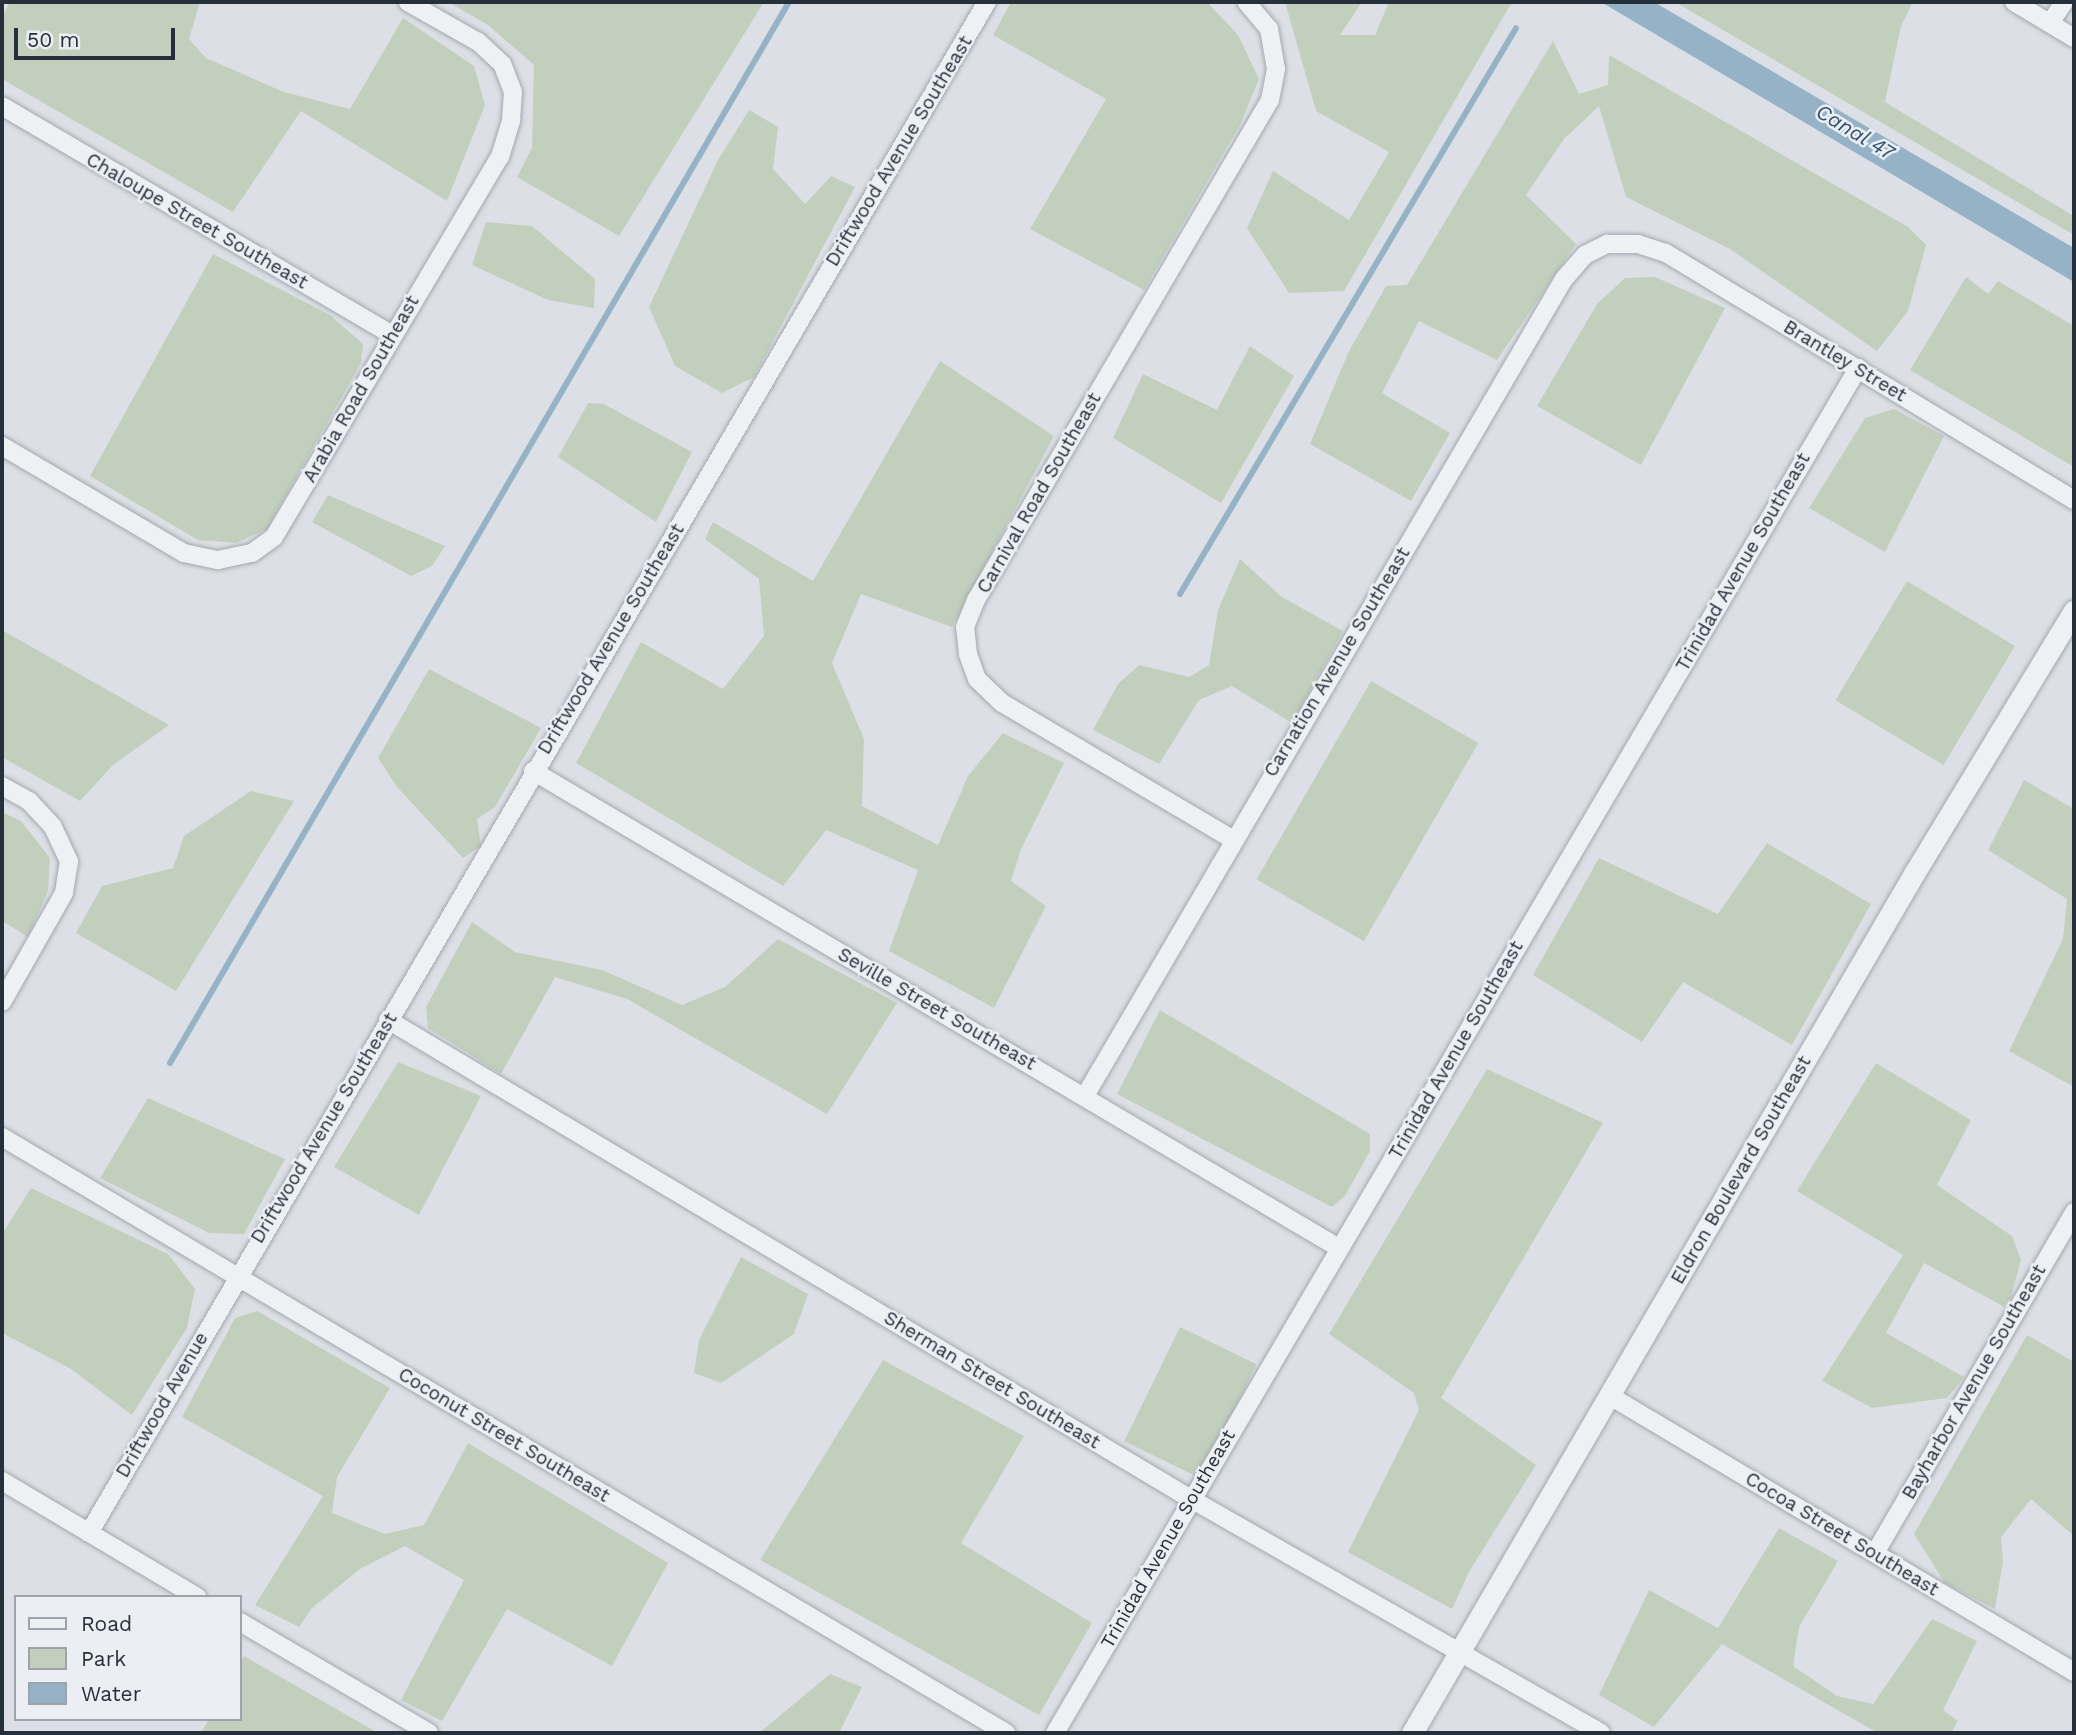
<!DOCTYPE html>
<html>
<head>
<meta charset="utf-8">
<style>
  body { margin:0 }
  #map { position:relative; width:2076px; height:1735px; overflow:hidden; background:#dce0e6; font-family:"Work Sans",sans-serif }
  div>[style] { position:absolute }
  .green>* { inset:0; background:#c3cfbd; transform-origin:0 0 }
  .water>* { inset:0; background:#96b2c6 }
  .stream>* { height:6px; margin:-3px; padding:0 3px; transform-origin:3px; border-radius:3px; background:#96b2c6 }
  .roads { filter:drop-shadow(0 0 2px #a2a8af) drop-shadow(0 0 2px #a2a8af) }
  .minor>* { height:18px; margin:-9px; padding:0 9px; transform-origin:9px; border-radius:9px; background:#eef1f4 }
  .tertiary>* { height:21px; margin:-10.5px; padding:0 10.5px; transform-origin:10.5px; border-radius:10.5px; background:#eef1f4 }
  span { translate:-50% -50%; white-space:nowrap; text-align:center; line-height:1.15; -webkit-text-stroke:5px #ebeff4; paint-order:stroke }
  .street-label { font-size:19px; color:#26303b }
  .water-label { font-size:21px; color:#31526e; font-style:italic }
  .frame { position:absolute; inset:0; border:4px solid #26303b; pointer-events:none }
  .legend { position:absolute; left:14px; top:1595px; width:228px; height:126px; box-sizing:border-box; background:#ebeff4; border:2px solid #9ca3aa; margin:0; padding:9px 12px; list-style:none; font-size:21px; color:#26303b }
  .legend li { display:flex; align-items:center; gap:14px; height:35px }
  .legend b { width:35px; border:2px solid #9ca3aa }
  .scale { position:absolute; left:14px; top:28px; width:161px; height:32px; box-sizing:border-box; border:4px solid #26303b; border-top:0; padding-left:9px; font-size:21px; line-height:24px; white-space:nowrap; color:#26303b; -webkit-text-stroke:5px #ebeff4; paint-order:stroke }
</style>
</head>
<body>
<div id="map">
  <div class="green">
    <div style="clip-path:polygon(10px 2px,200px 2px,189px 39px,206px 58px,284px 92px,350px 109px,403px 18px,474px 66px,485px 105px,447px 201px,301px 111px,233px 212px,2px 79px,2px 17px)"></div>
    <div style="clip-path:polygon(448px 2px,764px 2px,619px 236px,517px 177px,532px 148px,534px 65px,488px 25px)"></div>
    <div style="clip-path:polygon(1011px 2px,1207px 2px,1238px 35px,1259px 79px,1240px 125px,1144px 290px,1030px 229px,1106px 99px,993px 35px)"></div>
    <div style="clip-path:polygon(1285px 2px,1362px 2px,1340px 35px,1375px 35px,1389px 2px,1512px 2px,1344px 291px,1289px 293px,1247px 228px,1273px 171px,1349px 220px,1389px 152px,1316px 111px)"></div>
    <div style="clip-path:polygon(1675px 2px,1913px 2px,1901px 26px,1885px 102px,2074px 216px,2074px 235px)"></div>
    <div style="clip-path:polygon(1553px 41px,1579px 94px,1608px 85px,1609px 55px,1908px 227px,1926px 245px,1908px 311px,1877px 351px,1730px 249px,1626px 197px,1599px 106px,1564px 139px,1526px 195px,1576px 244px,1497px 360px,1419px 321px,1382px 393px,1450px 433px,1411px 501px,1310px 444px,1348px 353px,1386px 286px,1407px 285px)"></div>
    <div style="clip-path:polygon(749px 110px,778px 127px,773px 169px,805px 204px,831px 176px,855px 187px,754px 377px,722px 393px,675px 366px,649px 307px,718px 160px)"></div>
    <div style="clip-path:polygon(486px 222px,532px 226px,595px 279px,594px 308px,548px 300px,472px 265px)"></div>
    <div style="clip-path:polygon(213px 254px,330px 315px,363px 344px,361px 363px,267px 529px,236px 543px,198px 540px,90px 476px)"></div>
    <div style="clip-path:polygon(1655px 277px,1725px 308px,1641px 465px,1537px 406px,1597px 304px,1625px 278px)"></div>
    <div style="clip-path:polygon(1966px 277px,1988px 294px,1998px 281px,2074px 326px,2074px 467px,1910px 370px)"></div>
    <div style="clip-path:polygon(1250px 346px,1294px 376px,1221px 503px,1113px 438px,1143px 374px,1217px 410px)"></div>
    <div style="clip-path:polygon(940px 361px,1054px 436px,952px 627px,861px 594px,832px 663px,864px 739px,862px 806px,938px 845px,968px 776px,1003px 733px,1064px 763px,1021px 849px,1011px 881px,1046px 906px,994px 1008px,889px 951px,918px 870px,826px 830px,783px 886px,576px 763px,641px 642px,723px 689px,764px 636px,759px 579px,705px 539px,713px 522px,813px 581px)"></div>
    <div style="clip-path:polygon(588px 403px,604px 404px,692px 452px,656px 522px,558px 457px)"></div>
    <div style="clip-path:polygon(1894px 409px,1944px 436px,1885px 552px,1809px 508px,1865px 418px)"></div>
    <div style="clip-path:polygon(328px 495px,445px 546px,432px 566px,411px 576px,312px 522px)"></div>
    <div style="clip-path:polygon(1240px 559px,1282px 597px,1343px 631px,1292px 723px,1232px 686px,1199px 700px,1159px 764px,1093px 730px,1118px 684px,1139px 665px,1189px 677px,1209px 665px,1218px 610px)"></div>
    <div style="left:1907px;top:581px;width:126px;height:139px;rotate:31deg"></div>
    <div style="clip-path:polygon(2px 630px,169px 725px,113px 765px,80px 801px,2px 757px)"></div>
    <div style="clip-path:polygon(429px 669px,541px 728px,495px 807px,477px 819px,481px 846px,463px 858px,397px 787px,378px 758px)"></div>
    <div style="left:1371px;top:681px;width:124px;height:229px;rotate:30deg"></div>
    <div style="clip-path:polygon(2024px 780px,2074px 809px,2074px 1087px,2009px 1051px,2063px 939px,2067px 899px,1988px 850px)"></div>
    <div style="clip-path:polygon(251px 791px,294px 801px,176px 991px,76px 933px,102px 886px,173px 868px,184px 836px)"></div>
    <div style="clip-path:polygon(2px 812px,21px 821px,50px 858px,48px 891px,28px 937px,2px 921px)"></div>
    <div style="clip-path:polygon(1767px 843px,1871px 904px,1792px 1045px,1683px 982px,1642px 1042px,1533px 975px,1599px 858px,1718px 914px)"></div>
    <div style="clip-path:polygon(472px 922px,515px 952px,602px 970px,682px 1005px,725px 987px,778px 939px,897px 1003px,827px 1114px,627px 999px,555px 977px,501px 1074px,428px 1028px,426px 1007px)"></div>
    <div style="clip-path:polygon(1160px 1010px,1370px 1134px,1370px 1151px,1345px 1196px,1332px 1207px,1117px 1094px)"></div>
    <div style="clip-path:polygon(398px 1062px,481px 1096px,419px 1215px,334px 1167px)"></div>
    <div style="clip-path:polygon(1876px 1063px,1971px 1120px,1937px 1185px,2012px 1236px,2021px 1259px,2008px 1309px,1924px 1263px,1886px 1333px,1964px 1377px,1947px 1398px,1872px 1408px,1822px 1381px,1903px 1255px,1797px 1191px)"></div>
    <div style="clip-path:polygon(1487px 1069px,1603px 1123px,1441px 1398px,1536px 1465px,1470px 1570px,1452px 1609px,1348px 1552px,1419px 1410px,1414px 1393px,1329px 1334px)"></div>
    <div style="clip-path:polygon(148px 1098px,285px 1159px,244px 1234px,209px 1233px,100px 1178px)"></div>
    <div style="clip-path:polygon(31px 1188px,168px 1254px,195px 1289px,187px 1328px,132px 1415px,71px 1369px,2px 1333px,2px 1234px)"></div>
    <div style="clip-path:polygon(741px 1257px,808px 1294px,794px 1334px,721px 1383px,694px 1373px,699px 1340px)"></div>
    <div style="clip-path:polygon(257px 1311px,390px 1388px,337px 1477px,332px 1513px,385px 1534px,424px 1525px,468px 1443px,668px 1563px,612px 1666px,507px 1609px,442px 1721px,401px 1700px,464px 1580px,405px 1546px,360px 1569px,312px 1608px,299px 1627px,255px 1605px,323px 1496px,182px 1417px,235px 1318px)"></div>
    <div style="left:1180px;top:1327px;width:85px;height:127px;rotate:26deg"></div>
    <div style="clip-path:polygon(2027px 1335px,2074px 1362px,2074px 1536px,2031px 1499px,2001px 1537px,2003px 1562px,1995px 1609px,1945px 1583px,1914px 1534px)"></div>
    <div style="clip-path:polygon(883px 1360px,1024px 1436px,961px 1543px,1092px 1623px,1039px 1715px,760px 1560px)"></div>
    <div style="clip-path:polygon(1779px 1528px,1838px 1561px,1799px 1627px,1793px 1666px,1837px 1696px,1873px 1704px,1932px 1619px,1977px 1641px,1943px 1710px,1958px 1721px,1951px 1733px,1878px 1733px,1722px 1644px,1654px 1727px,1599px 1695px,1649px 1590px,1718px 1628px)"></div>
    <div style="clip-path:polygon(244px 1656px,373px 1730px,372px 1733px,201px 1733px,209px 1719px,240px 1719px,240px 1664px)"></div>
    <div style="clip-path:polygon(830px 1674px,862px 1687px,839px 1733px,759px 1733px)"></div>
  </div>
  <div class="water">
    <div style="clip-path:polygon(1601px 2px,1654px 2px,2074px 248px,2074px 282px)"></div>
  </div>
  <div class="stream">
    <div style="left:1180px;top:594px;width:658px;rotate:-59.3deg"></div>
    <div style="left:170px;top:1063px;width:1228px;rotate:-59.74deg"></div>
  </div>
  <div class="roads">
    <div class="minor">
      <div style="left:2014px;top:2px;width:70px;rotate:31deg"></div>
      <div style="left:2050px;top:23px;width:25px;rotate:-56deg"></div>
      <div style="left:2px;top:106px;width:452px;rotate:30.4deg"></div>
      <div style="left:2px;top:446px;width:211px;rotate:30.5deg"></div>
      <div style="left:184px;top:553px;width:35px;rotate:12deg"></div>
      <div style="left:218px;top:560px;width:35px;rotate:-12deg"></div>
      <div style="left:252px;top:553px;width:27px;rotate:-36deg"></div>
      <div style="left:274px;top:537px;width:442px;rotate:-59.3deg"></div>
      <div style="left:500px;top:157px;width:39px;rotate:-73deg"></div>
      <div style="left:511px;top:120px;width:28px;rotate:-86deg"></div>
      <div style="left:513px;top:92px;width:30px;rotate:-111deg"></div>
      <div style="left:502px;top:64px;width:33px;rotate:-137deg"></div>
      <div style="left:478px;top:42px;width:81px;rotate:-150.3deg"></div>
      <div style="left:533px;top:771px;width:937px;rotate:30.62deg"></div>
      <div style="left:2px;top:786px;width:31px;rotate:29deg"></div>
      <div style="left:29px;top:801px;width:35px;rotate:47deg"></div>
      <div style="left:53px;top:827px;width:38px;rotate:65deg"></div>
      <div style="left:69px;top:861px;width:32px;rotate:99deg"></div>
      <div style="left:64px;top:893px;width:125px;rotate:119.6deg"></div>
      <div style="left:1232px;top:839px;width:267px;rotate:-149.4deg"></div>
      <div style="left:1002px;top:703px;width:35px;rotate:-136deg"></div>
      <div style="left:977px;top:679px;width:27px;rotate:-110deg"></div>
      <div style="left:968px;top:654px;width:27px;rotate:-96deg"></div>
      <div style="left:965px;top:627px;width:29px;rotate:-68deg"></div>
      <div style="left:976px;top:600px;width:580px;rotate:-59.54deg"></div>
      <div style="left:1270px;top:100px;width:32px;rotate:-79deg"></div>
      <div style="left:1276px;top:69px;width:41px;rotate:-99.9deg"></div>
      <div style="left:1269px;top:29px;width:35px;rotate:-130deg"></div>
      <div style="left:388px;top:1020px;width:935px;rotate:30.82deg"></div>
      <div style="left:1191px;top:1499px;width:472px;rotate:29.7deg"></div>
      <div style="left:1085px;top:1096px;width:947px;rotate:-59.62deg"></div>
      <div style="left:1564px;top:279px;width:32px;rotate:-49deg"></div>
      <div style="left:1585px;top:255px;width:25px;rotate:-27deg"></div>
      <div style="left:1607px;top:244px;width:31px"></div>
      <div style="left:1638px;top:244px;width:29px;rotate:18deg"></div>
      <div style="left:1666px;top:253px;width:477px;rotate:31.2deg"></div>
      <div style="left:2px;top:1137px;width:1168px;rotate:30.69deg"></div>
      <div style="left:1610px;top:1396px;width:540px;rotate:30.75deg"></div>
      <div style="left:2px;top:1481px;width:227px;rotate:30.7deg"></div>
      <div style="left:89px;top:1533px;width:1775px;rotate:-59.61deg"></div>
      <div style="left:1875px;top:1553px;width:395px;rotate:-59.7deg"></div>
      <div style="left:240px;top:1622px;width:219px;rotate:30.4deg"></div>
      <div style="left:1055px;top:1733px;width:1584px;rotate:-59.53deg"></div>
    </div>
    <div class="tertiary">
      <div style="left:1412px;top:1733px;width:997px;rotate:-59.71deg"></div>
      <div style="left:1915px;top:872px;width:306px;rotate:-58.7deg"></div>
    </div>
  </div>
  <div class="street-label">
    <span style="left:899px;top:151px;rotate:-59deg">Driftwood Avenue Southeast</span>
    <span style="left:197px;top:221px;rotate:30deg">Chaloupe Street Southeast</span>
    <span style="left:1845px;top:361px;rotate:31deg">Brantley Street</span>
    <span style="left:361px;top:389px;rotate:-60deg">Arabia Road Southeast</span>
    <span style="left:1039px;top:493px;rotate:-60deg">Carnival Road Southeast</span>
    <span style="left:1743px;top:562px;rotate:-60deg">Trinidad Avenue Southeast</span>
    <span style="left:611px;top:639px;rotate:-59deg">Driftwood Avenue Southeast</span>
    <span style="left:1337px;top:662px;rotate:-59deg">Carnation Avenue Southeast</span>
    <span style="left:937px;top:1009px;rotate:30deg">Seville Street Southeast</span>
    <span style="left:1456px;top:1050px;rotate:-60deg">Trinidad Avenue Southeast</span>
    <span style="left:324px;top:1128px;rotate:-59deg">Driftwood Avenue Southeast</span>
    <span style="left:1741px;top:1170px;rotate:-60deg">Eldron Boulevard Southeast</span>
    <span style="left:992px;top:1380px;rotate:31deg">Sherman Street Southeast</span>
    <span style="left:1974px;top:1382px;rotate:-60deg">Bayharbor Avenue Southeast</span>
    <span style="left:162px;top:1405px;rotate:-60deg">Driftwood Avenue</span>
    <span style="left:504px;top:1435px;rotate:31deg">Coconut Street Southeast</span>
    <span style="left:1842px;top:1534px;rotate:31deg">Cocoa Street Southeast</span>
    <span style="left:1168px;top:1539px;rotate:-60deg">Trinidad Avenue Southeast</span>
  </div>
  <div class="water-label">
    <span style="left:1855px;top:132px;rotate:31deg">Canal 47</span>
  </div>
  <div class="frame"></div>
  <ul class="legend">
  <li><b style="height:9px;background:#eef1f4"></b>Road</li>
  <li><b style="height:19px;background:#c3cfbd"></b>Park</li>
  <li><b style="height:19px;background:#96b2c6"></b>Water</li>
  </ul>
  <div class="scale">50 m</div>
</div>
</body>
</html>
